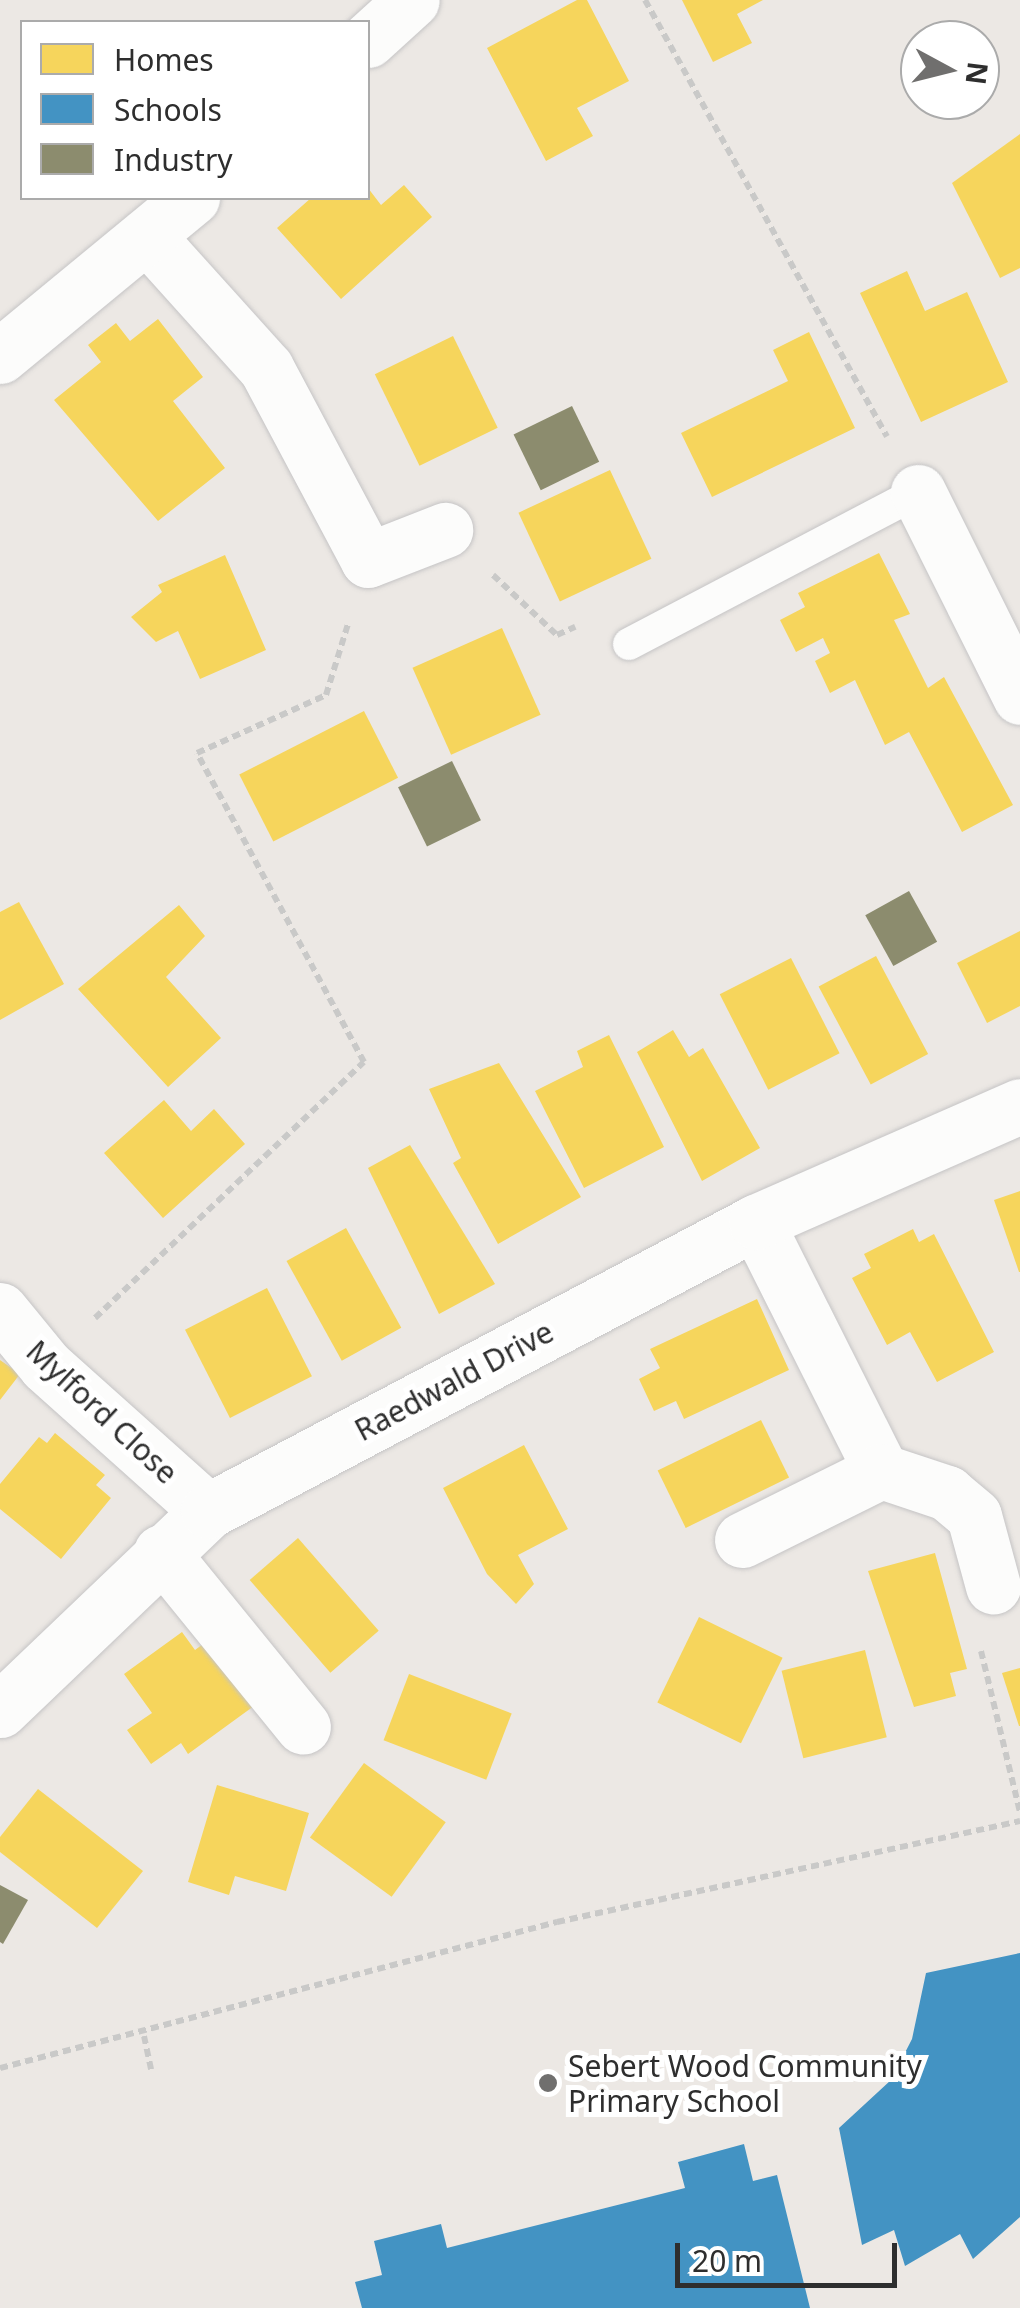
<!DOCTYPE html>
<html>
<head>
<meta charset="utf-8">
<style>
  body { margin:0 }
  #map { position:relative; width:1020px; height:2308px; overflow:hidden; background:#ece8e4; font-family:"Noto Sans",sans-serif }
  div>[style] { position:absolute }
  .homes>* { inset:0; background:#f6d55c; transform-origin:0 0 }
  .schools>* { inset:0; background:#4393c3 }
  .industry>* { inset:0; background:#8c8c6e; transform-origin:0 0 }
  .path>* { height:6px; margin-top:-3px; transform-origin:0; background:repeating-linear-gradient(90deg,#c9c9c8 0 8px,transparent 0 13px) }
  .roads { filter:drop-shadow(0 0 2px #c5c4c5) drop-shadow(0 0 2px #c5c4c5) }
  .lane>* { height:32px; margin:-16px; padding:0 16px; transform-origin:16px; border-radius:16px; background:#fcfcfb }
  .street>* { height:55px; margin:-27.5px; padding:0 27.5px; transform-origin:27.5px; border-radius:27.5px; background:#fcfcfb }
  .dots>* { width:28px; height:28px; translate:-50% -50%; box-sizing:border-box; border:5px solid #fff; border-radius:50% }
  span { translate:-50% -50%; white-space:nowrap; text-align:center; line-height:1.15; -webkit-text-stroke:10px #fff; paint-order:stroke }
  .street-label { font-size:30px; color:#2e2e2e }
  .poi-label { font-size:30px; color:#2e2e2e }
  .left { translate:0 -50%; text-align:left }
  .legend { position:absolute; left:20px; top:20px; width:350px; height:180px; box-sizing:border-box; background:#fff; border:2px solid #ababab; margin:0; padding:12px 18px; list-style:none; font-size:30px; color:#2e2e2e }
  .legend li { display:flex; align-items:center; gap:20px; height:50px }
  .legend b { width:50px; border:2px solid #ababab }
  .north { position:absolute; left:900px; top:20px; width:100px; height:100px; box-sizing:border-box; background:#fff; border:2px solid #ababab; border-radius:50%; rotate:97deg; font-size:28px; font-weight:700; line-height:40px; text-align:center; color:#2e2e2e }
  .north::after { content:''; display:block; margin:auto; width:35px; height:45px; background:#706f6e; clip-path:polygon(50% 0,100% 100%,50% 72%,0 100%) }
  .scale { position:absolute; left:675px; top:2243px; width:222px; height:45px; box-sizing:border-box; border:5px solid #2e2e2e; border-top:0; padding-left:12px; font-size:30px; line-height:35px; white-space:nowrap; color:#2e2e2e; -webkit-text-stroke:8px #fff; paint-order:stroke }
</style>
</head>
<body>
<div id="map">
  <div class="homes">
    <div style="clip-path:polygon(577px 0,587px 0,629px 81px,577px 108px,593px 136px,546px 161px,487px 48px)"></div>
    <div style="clip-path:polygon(682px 0,763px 0,737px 14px,752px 43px,713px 62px)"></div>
    <div style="clip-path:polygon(1020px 134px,1020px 268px,1000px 278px,952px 183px)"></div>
    <div style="clip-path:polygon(404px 185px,432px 217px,341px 299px,277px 228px,311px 198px,368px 198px,368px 188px,381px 205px)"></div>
    <div style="clip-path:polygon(907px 271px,925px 311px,967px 292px,1008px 382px,921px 422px,860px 293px)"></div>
    <div style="clip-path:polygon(158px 319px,203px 377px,173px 401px,225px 468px,158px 521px,54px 400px,101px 362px,88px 345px,116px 323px,130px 341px)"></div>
    <div style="clip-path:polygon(809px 332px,855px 428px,712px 497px,681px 433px,788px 381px,773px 350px)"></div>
    <div style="left:453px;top:336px;width:102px;height:87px;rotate:64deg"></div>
    <div style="left:610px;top:470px;width:98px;height:101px;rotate:65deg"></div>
    <div style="clip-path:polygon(879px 553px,910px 614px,894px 620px,928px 688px,944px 677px,1013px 805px,962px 832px,909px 732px,885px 745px,855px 680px,830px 693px,815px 661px,830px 653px,823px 638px,796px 652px,780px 620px,805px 607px,798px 593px)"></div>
    <div style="clip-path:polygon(225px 555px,266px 650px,200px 679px,178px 631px,156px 642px,131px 617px,162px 592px,158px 585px)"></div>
    <div style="left:502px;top:628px;width:95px;height:98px;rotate:66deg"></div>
    <div style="left:364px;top:711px;width:75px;height:140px;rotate:63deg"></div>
    <div style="clip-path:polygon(19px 902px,64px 984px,0 1020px,0 912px)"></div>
    <div style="clip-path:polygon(179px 905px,205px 936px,166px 977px,221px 1038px,168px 1087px,78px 989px)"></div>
    <div style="clip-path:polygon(1020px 931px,1020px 1006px,987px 1023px,957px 963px)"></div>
    <div style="left:876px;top:956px;width:111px;height:65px;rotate:62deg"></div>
    <div style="left:791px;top:958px;width:107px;height:80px;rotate:63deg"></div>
    <div style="clip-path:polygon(673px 1030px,689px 1057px,703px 1048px,760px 1148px,702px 1181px,637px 1052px)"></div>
    <div style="clip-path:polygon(609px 1035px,664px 1147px,584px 1188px,535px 1091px,583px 1067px,577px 1051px)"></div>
    <div style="clip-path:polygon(499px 1063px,581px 1197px,498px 1244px,453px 1163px,461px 1158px,429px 1089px)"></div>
    <div style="clip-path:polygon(164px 1100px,191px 1131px,214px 1109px,245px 1144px,163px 1218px,104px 1153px)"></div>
    <div style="clip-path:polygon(410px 1145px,495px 1284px,439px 1314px,368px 1168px)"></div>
    <div style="clip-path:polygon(1020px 1191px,1020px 1272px,1019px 1272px,994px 1200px)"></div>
    <div style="left:346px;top:1228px;width:114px;height:68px;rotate:61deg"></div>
    <div style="clip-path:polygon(913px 1229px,919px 1242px,934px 1234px,994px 1352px,937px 1382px,910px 1332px,887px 1345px,852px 1278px,871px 1268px,864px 1254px)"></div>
    <div style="left:267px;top:1288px;width:99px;height:92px;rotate:63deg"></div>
    <div style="clip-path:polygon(757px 1299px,789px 1370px,684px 1419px,676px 1401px,654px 1411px,639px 1379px,660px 1368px,650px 1349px)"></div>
    <div style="clip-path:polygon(0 1360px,20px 1374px,0 1400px)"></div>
    <div style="left:761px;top:1420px;width:64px;height:115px;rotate:64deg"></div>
    <div style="clip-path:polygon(55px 1433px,105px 1475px,96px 1485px,111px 1498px,61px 1559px,0 1509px,0 1484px,39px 1437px,47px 1443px)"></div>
    <div style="clip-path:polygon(524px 1445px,568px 1529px,518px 1555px,534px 1584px,516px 1604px,487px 1574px,443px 1488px)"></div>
    <div style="left:298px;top:1538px;width:123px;height:64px;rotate:49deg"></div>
    <div style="clip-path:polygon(935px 1553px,967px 1669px,950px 1673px,956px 1696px,914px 1707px,868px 1571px)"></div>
    <div style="left:699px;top:1617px;width:93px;height:95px;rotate:26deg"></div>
    <div style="clip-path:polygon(182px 1632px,195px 1650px,211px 1638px,258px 1703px,188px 1754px,181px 1743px,151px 1764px,127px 1730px,152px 1713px,124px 1674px)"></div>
    <div style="left:865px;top:1650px;width:90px;height:86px;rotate:76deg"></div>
    <div style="clip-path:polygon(1020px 1668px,1020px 1726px,1019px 1726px,1002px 1673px)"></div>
    <div style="left:409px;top:1674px;width:110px;height:71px;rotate:21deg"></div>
    <div style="left:364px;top:1763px;width:101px;height:92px;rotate:36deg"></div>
    <div style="clip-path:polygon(217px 1785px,309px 1813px,286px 1891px,235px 1876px,229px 1895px,188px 1882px)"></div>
    <div style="clip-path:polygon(38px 1789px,143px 1871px,97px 1928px,0 1852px,0 1837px)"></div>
  </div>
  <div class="schools">
    <div style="clip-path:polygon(1020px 1953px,1020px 2217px,973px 2259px,960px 2234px,905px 2266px,894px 2230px,862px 2245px,839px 2128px,891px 2080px,912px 2039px,926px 1973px)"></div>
    <div style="clip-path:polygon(744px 2144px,753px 2181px,777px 2175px,810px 2308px,362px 2308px,355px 2282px,382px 2275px,374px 2241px,441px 2224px,447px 2248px,685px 2188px,678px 2162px)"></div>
  </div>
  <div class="industry">
    <div style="left:572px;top:406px;width:62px;height:65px;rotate:64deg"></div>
    <div style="left:452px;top:761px;width:66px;height:60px;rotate:64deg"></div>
    <div style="left:909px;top:891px;width:58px;height:50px;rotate:61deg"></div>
    <div style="clip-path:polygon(0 1885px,28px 1900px,3px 1944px,0 1942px)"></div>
  </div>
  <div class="path">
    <div style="left:645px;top:0;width:499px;rotate:61deg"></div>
    <div style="left:493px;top:575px;width:88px;rotate:43.2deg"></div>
    <div style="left:557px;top:635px;width:20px;rotate:-24deg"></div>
    <div style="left:95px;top:1318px;width:371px;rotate:-43.6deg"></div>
    <div style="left:364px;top:1062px;width:351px;rotate:-118.4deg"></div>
    <div style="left:197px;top:753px;width:141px;rotate:-24.2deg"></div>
    <div style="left:326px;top:695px;width:74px;rotate:-72.8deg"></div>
    <div style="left:981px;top:1651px;width:166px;rotate:76.4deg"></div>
    <div style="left:144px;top:2036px;width:34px;rotate:78deg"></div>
    <div style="left:0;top:2068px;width:576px;rotate:-14.69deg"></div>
    <div style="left:557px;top:1922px;width:474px;rotate:-12.3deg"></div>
  </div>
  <div class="roads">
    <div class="lane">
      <div style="left:629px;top:644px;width:327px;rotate:-27.7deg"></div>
    </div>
    <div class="street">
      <div style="left:368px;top:40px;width:59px;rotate:-42.3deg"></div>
      <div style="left:148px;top:237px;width:176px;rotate:48deg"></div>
      <div style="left:266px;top:368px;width:217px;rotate:62deg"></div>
      <div style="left:368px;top:560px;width:83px;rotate:-21.3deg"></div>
      <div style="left:0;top:356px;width:249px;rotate:-39.5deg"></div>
      <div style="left:918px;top:492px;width:229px;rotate:63.5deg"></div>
      <div style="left:756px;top:1222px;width:279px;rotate:63.3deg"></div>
      <div style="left:881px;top:1471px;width:70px;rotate:18.4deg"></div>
      <div style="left:947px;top:1493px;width:35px;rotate:40deg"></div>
      <div style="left:974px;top:1516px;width:73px;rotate:74.8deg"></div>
      <div style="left:0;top:1310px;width:72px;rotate:50.6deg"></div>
      <div style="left:46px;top:1366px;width:217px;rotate:41.8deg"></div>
      <div style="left:742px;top:1540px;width:155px;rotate:-26.4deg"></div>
      <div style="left:161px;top:1552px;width:225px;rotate:50.9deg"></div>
      <div style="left:0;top:1710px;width:288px;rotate:-43.7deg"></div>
      <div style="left:208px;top:1511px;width:620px;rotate:-27.81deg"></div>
      <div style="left:756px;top:1222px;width:288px;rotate:-23.7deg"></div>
    </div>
  </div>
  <div class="dots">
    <div style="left:548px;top:2083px;background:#706f6e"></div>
  </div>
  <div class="street-label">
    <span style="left:454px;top:1381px;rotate:-28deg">Raedwald Drive</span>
    <span style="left:102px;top:1412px;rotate:43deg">Mylford Close</span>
  </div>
  <div class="poi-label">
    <span class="left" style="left:568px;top:2083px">Sebert Wood Community<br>Primary School</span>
  </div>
  <ul class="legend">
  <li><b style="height:28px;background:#f6d55c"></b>Homes</li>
  <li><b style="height:28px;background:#4393c3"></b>Schools</li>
  <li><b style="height:28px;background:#8c8c6e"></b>Industry</li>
  </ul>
  <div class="north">N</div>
  <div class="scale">20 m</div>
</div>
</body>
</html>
